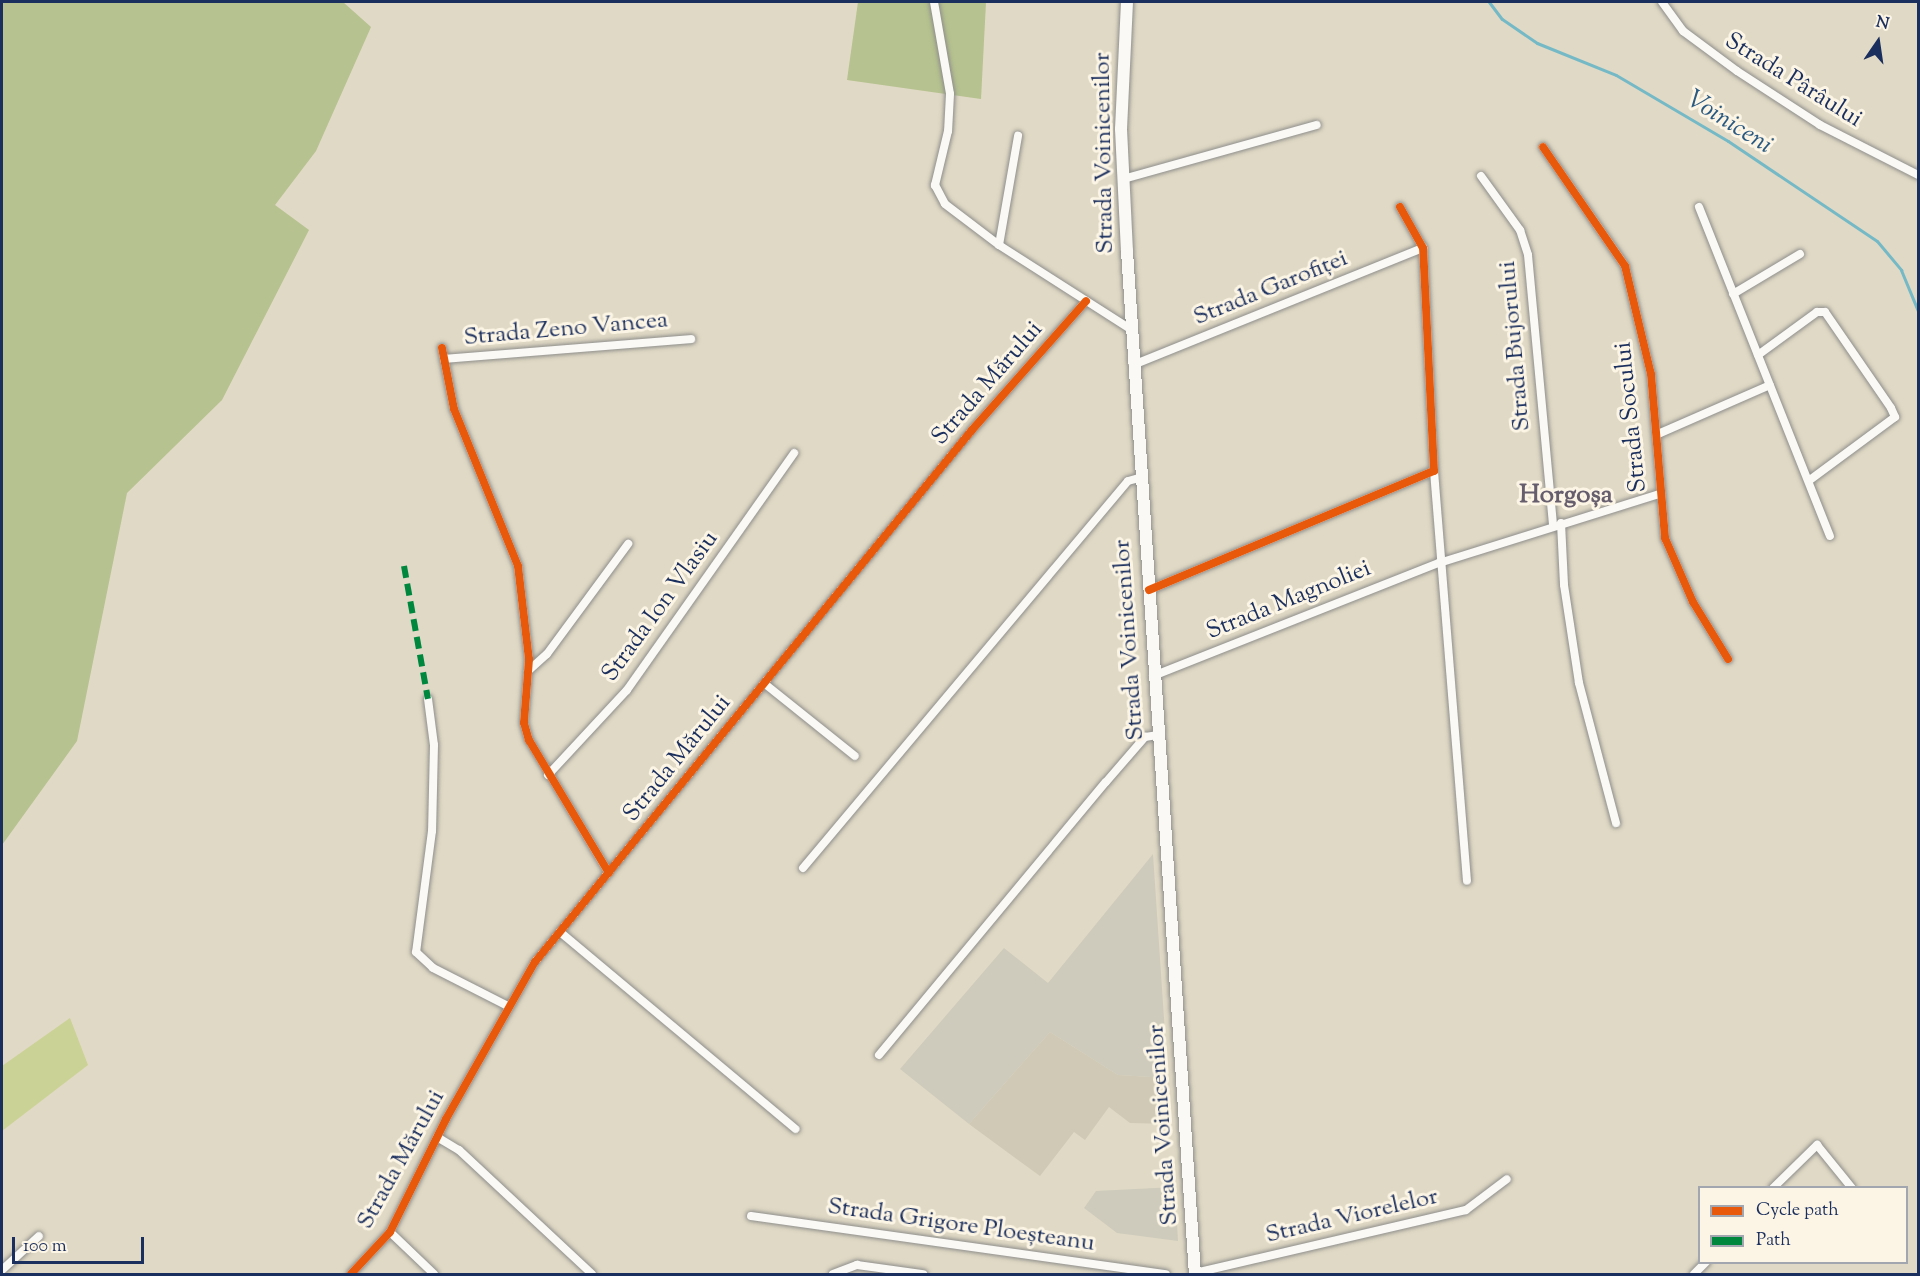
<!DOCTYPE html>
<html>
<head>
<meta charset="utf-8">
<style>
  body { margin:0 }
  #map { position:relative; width:1920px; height:1276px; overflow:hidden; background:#e0d9c5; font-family:"Sorts Mill Goudy",serif }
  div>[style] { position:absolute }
  .built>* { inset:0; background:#cfc9b5 }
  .industrial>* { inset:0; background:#cecbbc }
  .green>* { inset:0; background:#cbd296 }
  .forest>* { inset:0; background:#b6c28f }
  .stream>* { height:3px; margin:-1.5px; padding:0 1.5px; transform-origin:1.5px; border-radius:1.5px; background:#75b9c6 }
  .roads { filter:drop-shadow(0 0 2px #8e8e8b) drop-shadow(0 0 2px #8e8e8b) }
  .street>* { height:8px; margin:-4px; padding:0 4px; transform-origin:4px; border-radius:4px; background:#faf9f6 }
  .primary>* { height:12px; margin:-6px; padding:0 6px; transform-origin:6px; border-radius:6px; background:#faf9f6 }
  .quiet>* { height:6px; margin-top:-3px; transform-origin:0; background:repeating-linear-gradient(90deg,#00873e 0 12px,transparent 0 18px) }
  .cycleway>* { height:8px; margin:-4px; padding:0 4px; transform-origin:4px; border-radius:4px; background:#e8590c }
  span { translate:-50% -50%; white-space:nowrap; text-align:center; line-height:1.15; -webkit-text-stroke:6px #fcf5e5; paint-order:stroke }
  .street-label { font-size:24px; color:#1b2f5e }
  .water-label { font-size:26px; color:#2a5a82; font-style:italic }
  .neighbourhood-label { font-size:26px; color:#665d6d; font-weight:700 }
  .frame { position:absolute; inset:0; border:3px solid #1b2f5e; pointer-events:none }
  .legend { position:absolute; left:1698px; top:1186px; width:210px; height:78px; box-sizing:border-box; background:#fcf5e5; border:2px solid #a2a6af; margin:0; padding:8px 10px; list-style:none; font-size:18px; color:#1b2f5e }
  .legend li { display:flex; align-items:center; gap:12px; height:30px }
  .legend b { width:30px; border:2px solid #a2a6af }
  .north { position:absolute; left:1848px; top:12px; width:60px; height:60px; -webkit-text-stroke:4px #fcf5e5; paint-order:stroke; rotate:13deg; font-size:16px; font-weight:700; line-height:24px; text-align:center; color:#1b2f5e }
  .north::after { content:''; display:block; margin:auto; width:21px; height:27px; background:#1b2f5e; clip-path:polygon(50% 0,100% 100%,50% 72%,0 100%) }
  .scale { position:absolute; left:12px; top:1237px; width:132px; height:27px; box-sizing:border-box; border:3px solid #1b2f5e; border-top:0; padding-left:8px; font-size:18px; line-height:21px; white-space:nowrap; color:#1b2f5e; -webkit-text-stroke:4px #fcf5e5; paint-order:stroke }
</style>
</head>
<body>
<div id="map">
  <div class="built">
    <div style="clip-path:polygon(1050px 1032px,1118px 1075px,1168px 1078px,1171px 1124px,1130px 1123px,1109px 1107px,1085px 1140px,1074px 1132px,1040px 1176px,969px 1124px)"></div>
  </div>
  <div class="industrial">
    <div style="clip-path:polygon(1153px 854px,1168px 1078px,1118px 1075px,1050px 1032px,969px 1124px,900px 1069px,1004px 948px,1048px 983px)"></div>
    <div style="clip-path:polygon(1175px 1187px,1178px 1241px,1117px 1233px,1084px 1208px,1096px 1191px)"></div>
  </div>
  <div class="green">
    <div style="clip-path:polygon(70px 1018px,88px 1065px,2px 1131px,2px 1066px)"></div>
  </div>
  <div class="forest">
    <div style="clip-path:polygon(2px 2px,343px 2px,371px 27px,316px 151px,275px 205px,309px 230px,222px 400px,127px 493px,77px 741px,2px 845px)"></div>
    <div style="clip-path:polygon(858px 2px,986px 2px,981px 99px,847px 80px)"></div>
  </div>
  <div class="stream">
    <div style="left:1489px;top:2px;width:21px;rotate:53deg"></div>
    <div style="left:1502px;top:19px;width:42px;rotate:34.4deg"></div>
    <div style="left:1537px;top:43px;width:85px;rotate:22.1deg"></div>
    <div style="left:1616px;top:75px;width:130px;rotate:30.5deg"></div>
    <div style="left:1728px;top:141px;width:179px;rotate:33.9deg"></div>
    <div style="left:1877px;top:241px;width:38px;rotate:50deg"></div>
    <div style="left:1901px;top:270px;width:44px;rotate:67.5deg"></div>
  </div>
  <div class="roads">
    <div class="street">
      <div style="left:934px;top:2px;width:93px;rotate:80.1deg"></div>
      <div style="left:950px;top:94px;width:37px;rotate:93deg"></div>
      <div style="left:948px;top:131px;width:56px;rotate:103.5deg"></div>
      <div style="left:935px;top:185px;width:21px;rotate:62deg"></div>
      <div style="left:945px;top:204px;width:68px;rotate:37.2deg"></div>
      <div style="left:999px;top:245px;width:158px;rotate:32.6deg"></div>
      <div style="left:1662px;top:2px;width:36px;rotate:54deg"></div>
      <div style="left:1683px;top:31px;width:67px;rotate:36.5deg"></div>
      <div style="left:1737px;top:71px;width:99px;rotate:33deg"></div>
      <div style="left:1820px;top:125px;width:110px;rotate:27deg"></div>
      <div style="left:1543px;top:147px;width:145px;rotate:55.4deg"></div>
      <div style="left:1625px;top:266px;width:111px;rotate:76.5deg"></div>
      <div style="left:1651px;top:374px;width:165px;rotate:85.1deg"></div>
      <div style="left:1665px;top:538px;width:70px;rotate:66.4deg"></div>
      <div style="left:1693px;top:602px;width:67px;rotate:58.4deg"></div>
      <div style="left:1481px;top:176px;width:67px;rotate:54.2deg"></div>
      <div style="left:1520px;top:230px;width:26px;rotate:72deg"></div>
      <div style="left:1528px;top:255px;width:272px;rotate:84.7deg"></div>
      <div style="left:1123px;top:179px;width:201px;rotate:-15.6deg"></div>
      <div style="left:1699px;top:207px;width:354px;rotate:68.3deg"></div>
      <div style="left:999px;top:245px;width:111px;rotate:-80.1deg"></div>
      <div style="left:1733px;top:294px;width:78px;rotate:-30.8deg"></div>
      <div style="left:442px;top:348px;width:62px;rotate:78.9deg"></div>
      <div style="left:454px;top:409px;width:170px;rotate:67.8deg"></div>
      <div style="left:518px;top:566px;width:94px;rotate:83.3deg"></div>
      <div style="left:529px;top:659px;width:64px;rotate:94.5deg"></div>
      <div style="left:524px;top:723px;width:18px;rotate:74deg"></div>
      <div style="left:529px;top:740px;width:155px;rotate:59deg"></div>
      <div style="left:1758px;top:355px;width:73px;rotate:-36.1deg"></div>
      <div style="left:1817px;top:312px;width:8px"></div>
      <div style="left:1825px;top:312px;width:116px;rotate:55.5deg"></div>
      <div style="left:1891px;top:408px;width:10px;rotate:66deg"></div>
      <div style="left:1895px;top:417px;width:106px;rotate:143.5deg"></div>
      <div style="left:444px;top:359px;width:248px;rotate:-4.6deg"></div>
      <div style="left:1133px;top:365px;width:313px;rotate:-22deg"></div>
      <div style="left:1658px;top:434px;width:122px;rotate:-23.6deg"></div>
      <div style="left:1434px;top:471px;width:411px;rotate:85.4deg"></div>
      <div style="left:1561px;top:523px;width:62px;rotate:87.2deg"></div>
      <div style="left:1564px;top:585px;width:99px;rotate:81.3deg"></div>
      <div style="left:1579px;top:683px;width:145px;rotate:75.2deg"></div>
      <div style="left:1149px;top:590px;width:309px;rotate:-22.7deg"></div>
      <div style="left:1434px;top:471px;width:223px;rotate:-92.8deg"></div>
      <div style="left:1423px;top:248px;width:47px;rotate:-119.3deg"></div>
      <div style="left:528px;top:671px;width:25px;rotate:-42deg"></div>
      <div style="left:547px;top:654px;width:137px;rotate:-53.6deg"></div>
      <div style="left:1153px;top:676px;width:308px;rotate:-21.6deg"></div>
      <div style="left:1439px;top:563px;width:231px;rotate:-17.4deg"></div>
      <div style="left:765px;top:684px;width:115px;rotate:38.7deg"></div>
      <div style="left:428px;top:699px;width:46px;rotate:82.6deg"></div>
      <div style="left:434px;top:745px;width:86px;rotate:91.3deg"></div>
      <div style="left:432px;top:831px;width:122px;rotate:97.5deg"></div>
      <div style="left:416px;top:952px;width:23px;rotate:43deg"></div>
      <div style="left:433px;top:968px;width:84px;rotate:26.9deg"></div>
      <div style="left:548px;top:775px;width:116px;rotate:-47.1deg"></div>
      <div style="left:627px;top:690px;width:290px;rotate:-54.8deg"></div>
      <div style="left:803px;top:868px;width:505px;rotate:-49.98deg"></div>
      <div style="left:1128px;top:481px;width:11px;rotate:-15deg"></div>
      <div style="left:560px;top:932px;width:307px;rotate:39.9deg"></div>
      <div style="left:879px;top:1055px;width:355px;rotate:-50.3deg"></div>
      <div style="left:1106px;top:782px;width:60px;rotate:-49.1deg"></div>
      <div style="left:1145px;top:737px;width:12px;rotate:-9deg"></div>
      <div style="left:437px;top:1137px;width:26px;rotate:31deg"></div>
      <div style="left:459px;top:1150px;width:182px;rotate:43deg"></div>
      <div style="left:1773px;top:1188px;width:62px;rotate:-44.3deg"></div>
      <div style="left:1817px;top:1145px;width:55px;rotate:50.9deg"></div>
      <div style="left:751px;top:1216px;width:419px;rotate:8deg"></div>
      <div style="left:390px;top:1232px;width:61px;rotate:43.7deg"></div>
      <div style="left:2px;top:1270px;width:50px;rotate:-42.6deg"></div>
      <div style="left:1195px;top:1273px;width:278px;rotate:-13.1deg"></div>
      <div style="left:1466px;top:1210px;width:51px;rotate:-37.1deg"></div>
      <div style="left:351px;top:1274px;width:57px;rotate:-47.1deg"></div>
      <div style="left:390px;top:1232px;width:126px;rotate:-63.6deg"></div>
      <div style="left:446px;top:1119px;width:180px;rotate:-60.5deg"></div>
      <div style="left:535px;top:962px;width:688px;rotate:-50.6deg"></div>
      <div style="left:972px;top:430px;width:172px;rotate:-48.5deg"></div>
      <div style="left:833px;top:1274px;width:26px;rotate:-21deg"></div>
      <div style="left:857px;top:1265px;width:67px;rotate:7.8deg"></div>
      <div style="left:1694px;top:1274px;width:17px;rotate:-45deg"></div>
    </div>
    <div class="primary">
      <div style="left:1127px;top:2px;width:127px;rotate:92.7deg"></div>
      <div style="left:1121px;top:129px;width:122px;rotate:87.2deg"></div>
      <div style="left:1127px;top:251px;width:1025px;rotate:86.2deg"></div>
    </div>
  </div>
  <div class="quiet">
    <div style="left:404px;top:566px;width:135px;rotate:79.8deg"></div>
  </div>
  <div class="cycleway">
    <div style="left:1543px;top:147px;width:145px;rotate:55.4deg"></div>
    <div style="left:1625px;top:266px;width:111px;rotate:76.5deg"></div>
    <div style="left:1651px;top:374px;width:165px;rotate:85.1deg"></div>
    <div style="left:1665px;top:538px;width:70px;rotate:66.4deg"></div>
    <div style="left:1693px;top:602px;width:67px;rotate:58.4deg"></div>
    <div style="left:442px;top:348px;width:62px;rotate:78.9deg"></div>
    <div style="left:454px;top:409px;width:170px;rotate:67.8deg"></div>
    <div style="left:518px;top:566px;width:94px;rotate:83.3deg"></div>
    <div style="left:529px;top:659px;width:64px;rotate:94.5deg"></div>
    <div style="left:524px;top:723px;width:18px;rotate:74deg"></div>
    <div style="left:529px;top:740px;width:155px;rotate:59deg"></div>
    <div style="left:1149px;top:590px;width:309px;rotate:-22.7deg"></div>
    <div style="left:1434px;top:471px;width:223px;rotate:-92.8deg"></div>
    <div style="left:1423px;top:248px;width:47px;rotate:-119.3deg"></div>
    <div style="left:351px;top:1274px;width:57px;rotate:-47.1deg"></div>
    <div style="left:390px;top:1232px;width:126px;rotate:-63.6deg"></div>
    <div style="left:446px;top:1119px;width:180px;rotate:-60.5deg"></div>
    <div style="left:535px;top:962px;width:688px;rotate:-50.6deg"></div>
    <div style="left:972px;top:430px;width:172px;rotate:-48.5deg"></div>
  </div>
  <div class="street-label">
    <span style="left:1793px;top:81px;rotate:32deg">Strada Pârâului</span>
    <span style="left:1105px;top:153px;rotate:-91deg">Strada Voinicenilor</span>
    <span style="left:1271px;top:289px;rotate:-22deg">Strada Garofiței</span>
    <span style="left:566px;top:330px;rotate:-5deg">Strada Zeno Vancea</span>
    <span style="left:1516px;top:346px;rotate:-95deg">Strada Bujorului</span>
    <span style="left:988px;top:384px;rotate:-49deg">Strada Mărului</span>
    <span style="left:1632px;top:417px;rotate:-96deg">Strada Socului</span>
    <span style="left:1289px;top:601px;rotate:-22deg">Strada Magnoliei</span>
    <span style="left:661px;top:607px;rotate:-54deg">Strada Ion Vlasiu</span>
    <span style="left:1130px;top:640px;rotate:-94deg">Strada Voinicenilor</span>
    <span style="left:678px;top:759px;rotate:-51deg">Strada Mărului</span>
    <span style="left:1164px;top:1125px;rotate:-94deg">Strada Voinicenilor</span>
    <span style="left:402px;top:1160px;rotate:-61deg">Strada Mărului</span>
    <span style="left:1352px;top:1217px;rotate:-13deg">Strada Viorelelor</span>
    <span style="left:961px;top:1226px;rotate:8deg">Strada Grigore Ploeșteanu</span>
  </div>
  <div class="water-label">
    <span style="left:1729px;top:123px;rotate:32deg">Voiniceni</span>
  </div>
  <div class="neighbourhood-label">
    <span style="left:1566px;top:496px">Horgoșa</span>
  </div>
  <div class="frame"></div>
  <ul class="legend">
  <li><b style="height:8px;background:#e8590c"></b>Cycle path</li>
  <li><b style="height:8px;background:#00873e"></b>Path</li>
  </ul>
  <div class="north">N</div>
  <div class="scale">100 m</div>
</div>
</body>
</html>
